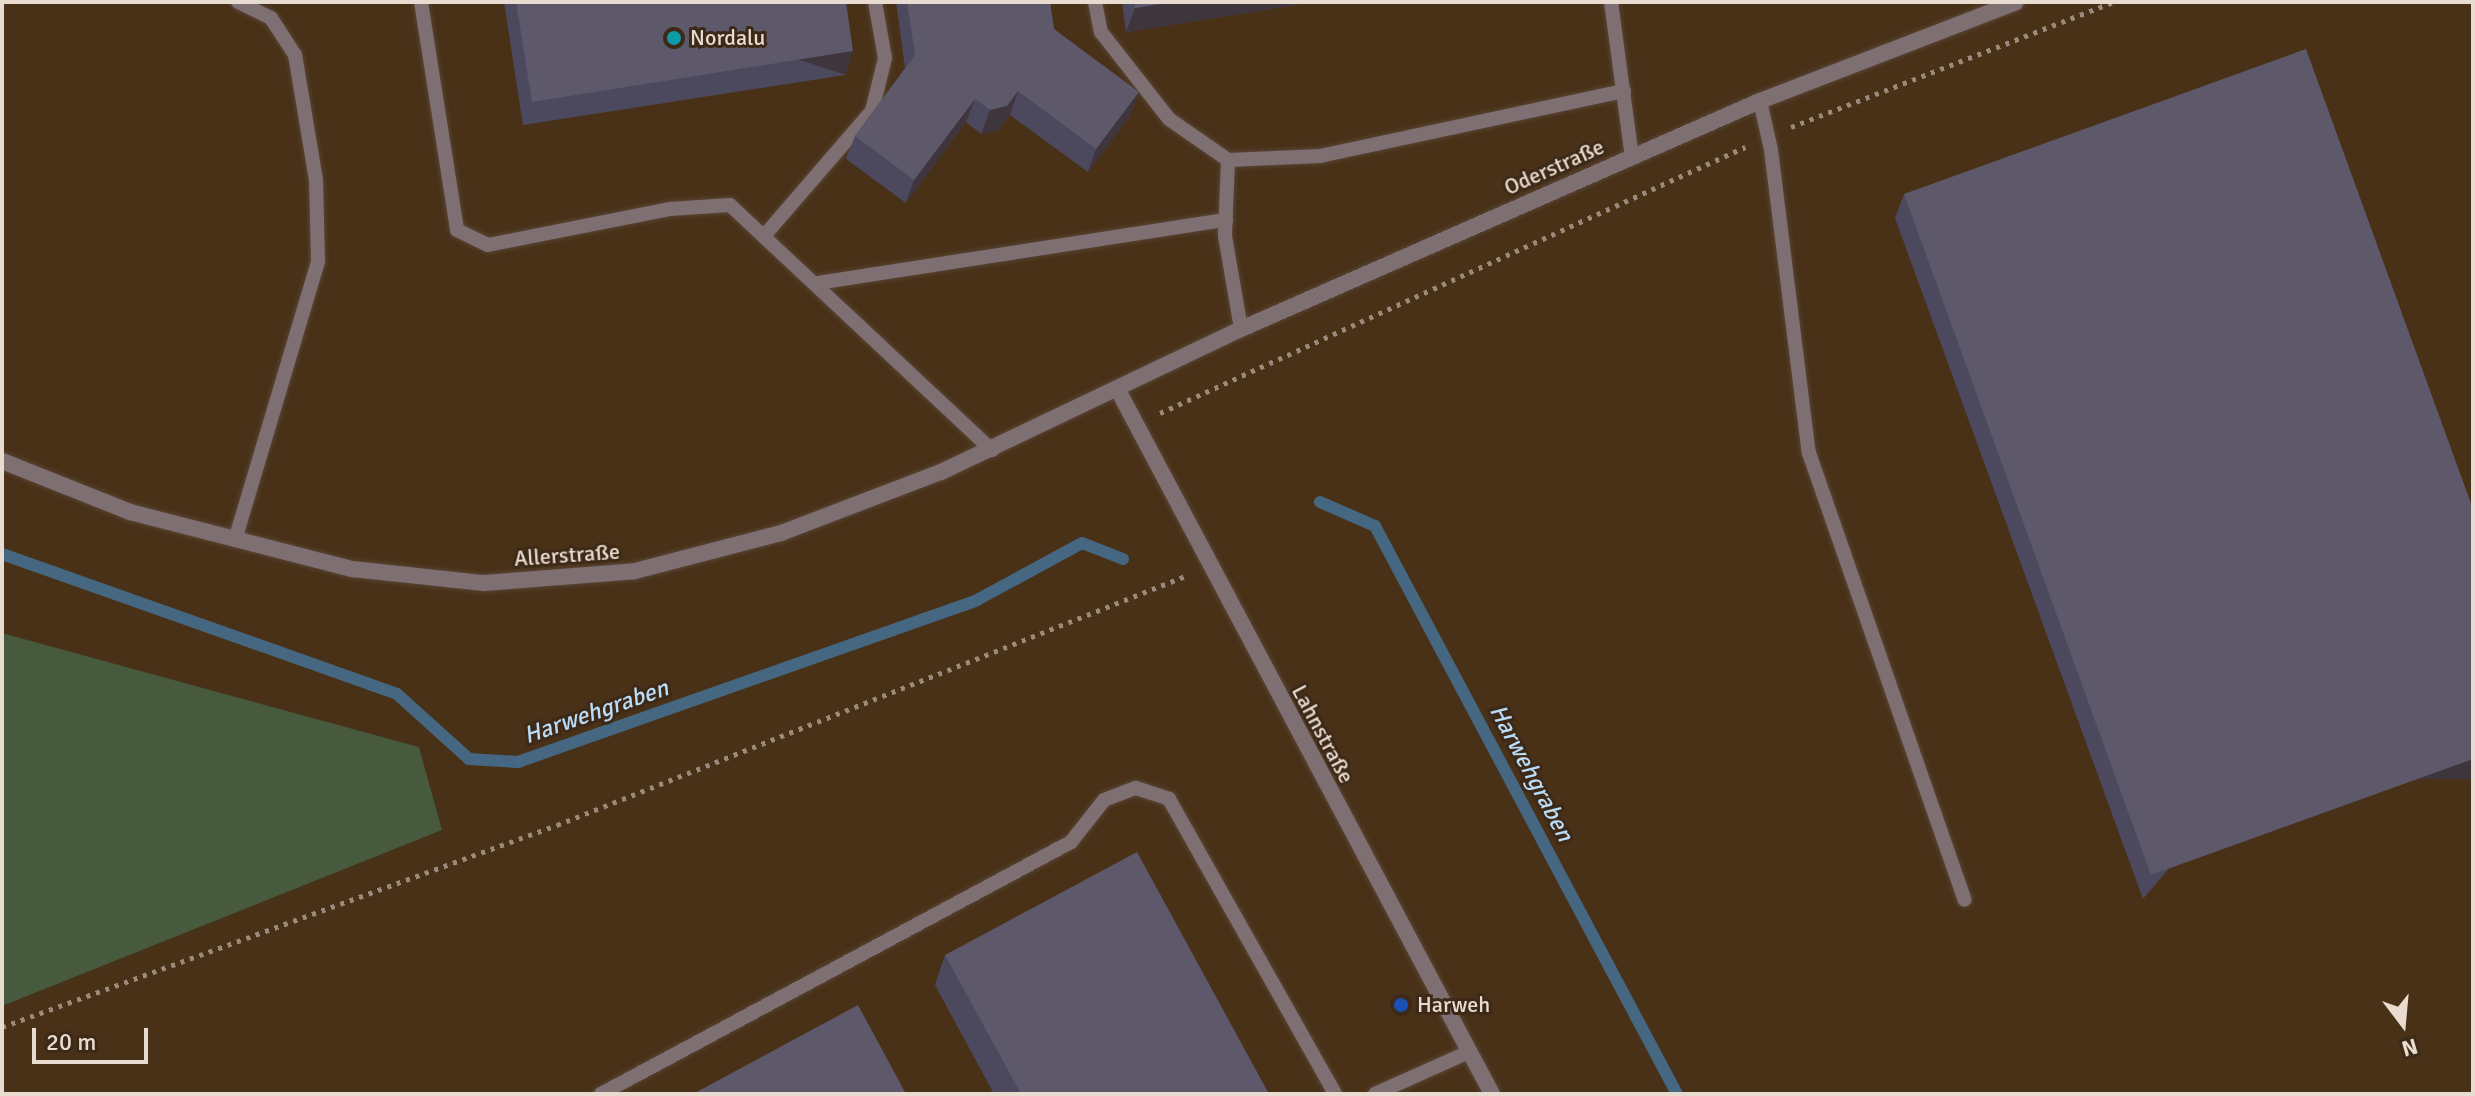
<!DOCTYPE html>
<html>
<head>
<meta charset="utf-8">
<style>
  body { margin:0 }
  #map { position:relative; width:2475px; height:1096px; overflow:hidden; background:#3d2917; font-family:Signika,sans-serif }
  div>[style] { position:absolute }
  .built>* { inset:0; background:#493118 }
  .green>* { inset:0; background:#475a3e }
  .stream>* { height:12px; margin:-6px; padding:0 6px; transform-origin:6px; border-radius:6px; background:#456781 }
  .path>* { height:5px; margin-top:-2.5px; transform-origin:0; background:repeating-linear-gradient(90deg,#9a8a7c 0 4px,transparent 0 10px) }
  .roads { filter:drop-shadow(0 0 2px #584535) drop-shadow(0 0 2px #584535) }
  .service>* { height:14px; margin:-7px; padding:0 7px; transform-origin:7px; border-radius:7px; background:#7e6f72 }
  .minor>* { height:16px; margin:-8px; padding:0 8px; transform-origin:8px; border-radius:8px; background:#7e6f72 }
  .wall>* { inset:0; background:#4c485e }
  .shaded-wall>* { inset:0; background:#3f353c; transform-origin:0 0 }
  .building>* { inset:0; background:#5d586a }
  .dots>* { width:22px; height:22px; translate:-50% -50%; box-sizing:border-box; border:4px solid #3d2917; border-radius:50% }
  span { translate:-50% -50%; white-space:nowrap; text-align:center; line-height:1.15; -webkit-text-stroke:6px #3d2917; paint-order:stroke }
  .poi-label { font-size:22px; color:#e8dbd0 }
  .left { translate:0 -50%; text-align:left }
  .street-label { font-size:22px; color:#e8dbd0 }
  .water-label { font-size:24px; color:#badcf7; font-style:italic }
  .frame { position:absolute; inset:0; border:4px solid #e8dbd0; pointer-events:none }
  .north { position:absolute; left:2363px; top:984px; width:80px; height:80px; -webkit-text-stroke:6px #3d2917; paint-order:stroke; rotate:164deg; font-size:22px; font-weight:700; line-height:32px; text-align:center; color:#e8dbd0 }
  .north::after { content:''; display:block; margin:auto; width:28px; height:36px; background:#e8dbd0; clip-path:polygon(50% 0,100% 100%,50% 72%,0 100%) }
  .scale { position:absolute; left:32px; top:1028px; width:116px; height:36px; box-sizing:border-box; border:4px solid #e8dbd0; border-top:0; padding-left:10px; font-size:24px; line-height:28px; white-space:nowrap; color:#e8dbd0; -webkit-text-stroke:6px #3d2917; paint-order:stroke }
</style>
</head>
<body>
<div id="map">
  <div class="built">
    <div style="clip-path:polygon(2px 2px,2473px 2px,2473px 1094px,2px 1094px,2px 1006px,442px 830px,419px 747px,2px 633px)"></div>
  </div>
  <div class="green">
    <div style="clip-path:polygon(2px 633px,419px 747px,442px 830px,2px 1006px)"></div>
  </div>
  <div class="stream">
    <div style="left:1320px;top:502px;width:60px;rotate:23.6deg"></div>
    <div style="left:1375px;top:526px;width:643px;rotate:62deg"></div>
    <div style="left:2px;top:554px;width:419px;rotate:19.5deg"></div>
    <div style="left:397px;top:694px;width:97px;rotate:42.1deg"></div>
    <div style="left:469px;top:759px;width:49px;rotate:3.5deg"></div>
    <div style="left:518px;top:762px;width:487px;rotate:-19.4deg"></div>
    <div style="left:977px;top:600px;width:119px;rotate:-28.5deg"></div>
    <div style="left:1082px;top:543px;width:44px;rotate:21.3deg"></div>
  </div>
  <div class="path">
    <div style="left:1791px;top:127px;width:346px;rotate:-21.2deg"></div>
    <div style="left:1160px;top:413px;width:643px;rotate:-24.45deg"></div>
    <div style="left:2px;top:1027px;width:591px;rotate:-20deg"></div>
    <div style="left:557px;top:825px;width:679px;rotate:-21.61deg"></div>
  </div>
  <div class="roads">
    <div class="service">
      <div style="left:421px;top:2px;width:231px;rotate:81deg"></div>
      <div style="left:457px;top:230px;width:34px;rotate:26deg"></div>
      <div style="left:488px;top:245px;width:186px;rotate:-11.2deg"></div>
      <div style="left:670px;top:209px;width:60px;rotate:-3.8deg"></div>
      <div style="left:730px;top:205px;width:359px;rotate:43.1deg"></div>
      <div style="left:1095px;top:2px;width:31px;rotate:79deg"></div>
      <div style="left:1101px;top:32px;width:110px;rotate:52deg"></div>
      <div style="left:1169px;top:119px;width:72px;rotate:34.8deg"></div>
      <div style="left:1228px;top:160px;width:92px;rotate:-2.5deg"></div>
      <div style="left:1320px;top:156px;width:311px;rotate:-12.1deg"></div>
      <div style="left:1611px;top:2px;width:156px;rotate:82.3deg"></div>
      <div style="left:1760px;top:101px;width:50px;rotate:77.3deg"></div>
      <div style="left:1771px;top:150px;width:305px;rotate:82.9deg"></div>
      <div style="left:1809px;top:453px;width:473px;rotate:70.8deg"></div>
      <div style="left:1228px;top:160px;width:76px;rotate:92.3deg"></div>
      <div style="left:1225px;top:236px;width:94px;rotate:80.2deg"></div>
      <div style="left:764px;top:236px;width:165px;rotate:-49.2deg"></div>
      <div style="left:872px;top:111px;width:55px;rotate:-76.2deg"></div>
      <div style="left:885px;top:58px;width:57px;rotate:-100.1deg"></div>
      <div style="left:817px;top:283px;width:414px;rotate:-8.8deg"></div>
      <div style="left:235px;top:540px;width:291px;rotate:-73.4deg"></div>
      <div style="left:318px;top:261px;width:81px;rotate:-91.4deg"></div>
      <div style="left:316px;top:180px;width:127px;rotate:-99.5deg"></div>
      <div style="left:295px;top:55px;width:44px;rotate:-123deg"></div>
      <div style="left:271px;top:18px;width:37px;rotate:-154deg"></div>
      <div style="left:601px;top:1094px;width:533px;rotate:-28.2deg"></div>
      <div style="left:1071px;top:842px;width:53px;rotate:-51.8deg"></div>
      <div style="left:1104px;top:800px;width:34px;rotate:-21deg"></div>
      <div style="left:1136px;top:788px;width:35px;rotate:18deg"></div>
      <div style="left:1169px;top:799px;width:338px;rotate:60.6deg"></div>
      <div style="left:1375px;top:1094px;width:103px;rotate:-24.1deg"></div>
    </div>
    <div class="minor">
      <div style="left:1119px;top:392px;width:795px;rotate:62.02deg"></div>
      <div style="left:2px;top:461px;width:138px;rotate:21.7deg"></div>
      <div style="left:130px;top:512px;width:229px;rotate:14.4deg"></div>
      <div style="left:352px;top:569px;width:133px;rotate:6.1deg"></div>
      <div style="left:484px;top:583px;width:151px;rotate:-4.5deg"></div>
      <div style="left:635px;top:571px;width:151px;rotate:-14.6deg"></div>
      <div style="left:781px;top:533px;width:171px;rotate:-20.9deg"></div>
      <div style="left:941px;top:472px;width:332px;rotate:-25.5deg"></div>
      <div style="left:1241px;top:329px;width:567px;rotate:-23.72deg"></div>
      <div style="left:1760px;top:101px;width:274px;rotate:-21.1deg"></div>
    </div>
  </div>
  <div class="wall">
    <div style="clip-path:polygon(504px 2px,846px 2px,845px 75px,523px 125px)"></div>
    <div style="clip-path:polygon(896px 2px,1050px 2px,1054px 29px,1130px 116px,1088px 172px,1010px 115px,998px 130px,981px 134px,966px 122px,906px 203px,846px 159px,855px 136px,905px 68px)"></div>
    <div style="clip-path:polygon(1122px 2px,1314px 2px,1126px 32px)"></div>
    <div style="clip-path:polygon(1904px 194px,2473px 509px,2143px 899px,1895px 218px)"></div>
    <div style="clip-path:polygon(945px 955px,1269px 1094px,994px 1094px,935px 985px)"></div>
  </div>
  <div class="shaded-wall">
    <div style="clip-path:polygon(1173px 2px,1314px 2px,1126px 32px,1135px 8px)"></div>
    <div style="left:853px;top:51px;width:25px;height:325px;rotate:108deg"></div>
    <div style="clip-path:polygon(1018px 91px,1010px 115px,998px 130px,981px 134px,990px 110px)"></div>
    <div style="clip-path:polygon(1139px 92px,1130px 116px,1088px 172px,1096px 149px)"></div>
    <div style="clip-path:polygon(975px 99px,966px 122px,906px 203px,914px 180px)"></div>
    <div style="left:2473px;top:759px;width:20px;height:342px;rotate:90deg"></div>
  </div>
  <div class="building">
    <div style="clip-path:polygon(516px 2px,846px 2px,853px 51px,532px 102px)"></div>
    <div style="clip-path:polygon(907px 2px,1050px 2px,1054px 29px,1139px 92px,1096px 149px,1018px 91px,1007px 106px,990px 110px,975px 99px,914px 180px,855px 136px,915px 55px)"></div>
    <div style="clip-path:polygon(1134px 2px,1173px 2px,1135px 8px)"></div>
    <div style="clip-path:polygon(2306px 49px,2473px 509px,2473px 759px,2151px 875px,1904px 194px)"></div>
    <div style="clip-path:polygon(1137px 852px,1269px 1094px,1021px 1094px,945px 955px)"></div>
    <div style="clip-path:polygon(858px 1005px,906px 1094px,693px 1094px)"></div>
  </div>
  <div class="dots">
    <div style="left:674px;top:38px;background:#0f9aa8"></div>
    <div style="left:1401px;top:1005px;background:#1a4fb4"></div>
  </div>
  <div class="poi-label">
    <span class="left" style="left:690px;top:38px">Nordalu</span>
    <span class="left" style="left:1417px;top:1005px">Harweh</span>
  </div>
  <div class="street-label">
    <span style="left:1554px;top:167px;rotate:-24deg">Oderstraße</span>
    <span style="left:567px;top:555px;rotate:-4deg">Allerstraße</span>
    <span style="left:1323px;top:734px;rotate:62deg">Lahnstraße</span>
  </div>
  <div class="water-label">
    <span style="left:596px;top:712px;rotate:-19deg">Harwehgraben</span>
    <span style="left:1531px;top:773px;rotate:62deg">Harwehgraben</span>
  </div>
  <div class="frame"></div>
  <div class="north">N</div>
  <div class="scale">20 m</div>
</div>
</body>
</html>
